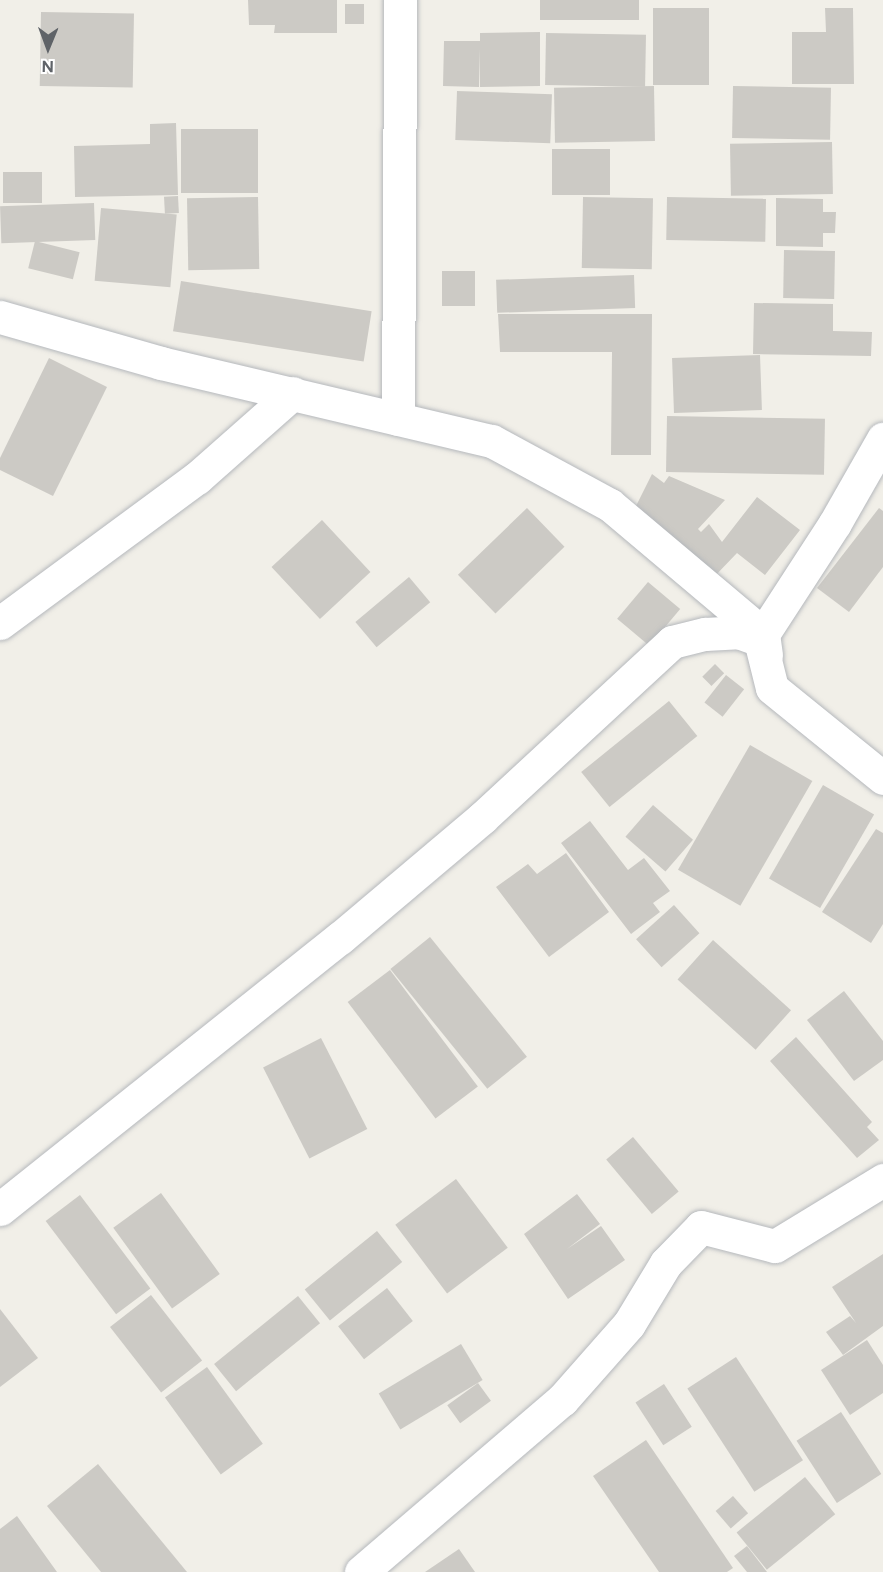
<!DOCTYPE html>
<html>
<head>
<meta charset="utf-8">
<style>
  body { margin:0 }
  #map { position:relative; width:883px; height:1572px; overflow:hidden; background:#f1efe8; font-family:Figtree,sans-serif }
  div>[style] { position:absolute }
  .building>* { inset:0; background:#cccac5; transform-origin:0 0 }
  .roads { filter:drop-shadow(0 0 2px #b5b8bc) drop-shadow(0 0 2px #b5b8bc) }
  .minor>* { height:33px; margin:-16.5px; padding:0 16.5px; transform-origin:16.5px; border-radius:16.5px; background:#fff }
  span { translate:-50% -50%; white-space:nowrap; text-align:center; line-height:1.15; -webkit-text-stroke:6px #fff; paint-order:stroke }
  .north { position:absolute; left:18px; top:18px; width:60px; height:60px; -webkit-text-stroke:4px #fff; paint-order:stroke; rotate:181deg; font-size:16px; font-weight:700; line-height:24px; text-align:center; color:#5f6368 }
  .north::after { content:''; display:block; margin:auto; width:21px; height:27px; background:#5f6368; clip-path:polygon(50% 0,100% 100%,50% 72%,0 100%) }
</style>
</head>
<body>
<div id="map">
  <div class="building">
    <div style="clip-path:polygon(248px 0,337px 0,337px 33px,274px 33px,275px 25px,249px 25px)"></div>
    <div style="left:540px;top:0;width:99px;height:20px"></div>
    <div style="left:345px;top:4px;width:19px;height:20px"></div>
    <div style="left:653px;top:8px;width:56px;height:77px"></div>
    <div style="clip-path:polygon(825px 8px,853px 8px,854px 84px,792px 84px,792px 32px,826px 32px)"></div>
    <div style="left:41px;top:12px;width:93px;height:74px;rotate:1deg"></div>
    <div style="clip-path:polygon(540px 32px,540px 86px,480px 87px,479px 49px,479px 87px,443px 86px,444px 41px,480px 41px,480px 33px)"></div>
    <div style="left:546px;top:33px;width:100px;height:52px;rotate:1deg"></div>
    <div style="left:654px;top:86px;width:55px;height:100px;rotate:89deg"></div>
    <div style="left:733px;top:86px;width:98px;height:52px;rotate:1deg"></div>
    <div style="left:457px;top:91px;width:95px;height:49px;rotate:2deg"></div>
    <div style="clip-path:polygon(176px 123px,178px 195px,75px 197px,74px 146px,150px 144px,150px 124px)"></div>
    <div style="left:258px;top:129px;width:64px;height:77px;rotate:90deg"></div>
    <div style="left:832px;top:142px;width:52px;height:102px;rotate:89deg"></div>
    <div style="left:552px;top:149px;width:58px;height:46px"></div>
    <div style="left:3px;top:172px;width:39px;height:31px"></div>
    <div style="left:178px;top:196px;width:17px;height:14px;rotate:87deg"></div>
    <div style="left:258px;top:197px;width:72px;height:71px;rotate:89deg"></div>
    <div style="left:583px;top:197px;width:70px;height:71px;rotate:1deg"></div>
    <div style="left:667px;top:197px;width:99px;height:43px;rotate:1deg"></div>
    <div style="clip-path:polygon(776px 198px,823px 199px,823px 212px,836px 212px,835px 233px,823px 233px,823px 247px,776px 246px)"></div>
    <div style="left:94px;top:203px;width:37px;height:94px;rotate:88deg"></div>
    <div style="left:101px;top:208px;width:76px;height:73px;rotate:5deg"></div>
    <div style="left:35px;top:241px;width:46px;height:28px;rotate:14deg"></div>
    <div style="left:784px;top:250px;width:51px;height:48px;rotate:1deg"></div>
    <div style="left:442px;top:271px;width:33px;height:35px"></div>
    <div style="left:634px;top:275px;width:33px;height:138px;rotate:88deg"></div>
    <div style="left:181px;top:281px;width:193px;height:51px;rotate:9deg"></div>
    <div style="clip-path:polygon(754px 303px,833px 304px,833px 331px,872px 332px,871px 356px,753px 354px)"></div>
    <div style="clip-path:polygon(498px 314px,652px 314px,651px 455px,611px 455px,612px 352px,500px 352px)"></div>
    <div style="left:760px;top:355px;width:55px;height:88px;rotate:88deg"></div>
    <div style="clip-path:polygon(49px 358px,107px 387px,53px 496px,0 470px,0 458px)"></div>
    <div style="left:667px;top:416px;width:158px;height:56px;rotate:1deg"></div>
    <div style="clip-path:polygon(652px 474px,664px 483px,669px 476px,725px 500px,698px 529px,701px 532px,709px 524px,722px 542px,757px 497px,800px 530px,765px 575px,737px 553px,713px 578px,635px 508px)"></div>
    <div style="left:527px;top:508px;width:54px;height:96px;rotate:46deg"></div>
    <div style="clip-path:polygon(879px 508px,883px 511px,883px 567px,849px 612px,817px 588px)"></div>
    <div style="left:322px;top:520px;width:71px;height:69px;rotate:47deg"></div>
    <div style="left:409px;top:577px;width:33px;height:70px;rotate:50deg"></div>
    <div style="left:648px;top:582px;width:42px;height:48px;rotate:40deg"></div>
    <div style="left:715px;top:664px;width:13px;height:18px;rotate:45deg"></div>
    <div style="left:726px;top:675px;width:23px;height:35px;rotate:38deg"></div>
    <div style="left:669px;top:701px;width:45px;height:113px;rotate:51deg"></div>
    <div style="left:750px;top:745px;width:72px;height:144px;rotate:30deg"></div>
    <div style="left:823px;top:785px;width:59px;height:108px;rotate:30deg"></div>
    <div style="left:653px;top:805px;width:53px;height:42px;rotate:41deg"></div>
    <div style="clip-path:polygon(590px 821px,628px 870px,644px 858px,670px 891px,653px 903px,660px 912px,631px 934px,561px 843px)"></div>
    <div style="clip-path:polygon(876px 829px,883px 833px,883px 924px,871px 943px,822px 912px)"></div>
    <div style="clip-path:polygon(566px 853px,609px 912px,549px 957px,496px 887px,528px 864px,537px 874px)"></div>
    <div style="left:674px;top:905px;width:38px;height:51px;rotate:48deg"></div>
    <div style="left:430px;top:937px;width:154px;height:51px;rotate:51deg"></div>
    <div style="left:713px;top:940px;width:105px;height:53px;rotate:42deg"></div>
    <div style="left:390px;top:970px;width:146px;height:53px;rotate:53deg"></div>
    <div style="clip-path:polygon(844px 991px,883px 1041px,883px 1060px,854px 1081px,807px 1020px)"></div>
    <div style="clip-path:polygon(796px 1037px,872px 1122px,867px 1127px,879px 1140px,857px 1158px,770px 1061px)"></div>
    <div style="left:321px;top:1038px;width:102px;height:65px;rotate:63deg"></div>
    <div style="left:633px;top:1137px;width:71px;height:35px;rotate:50deg"></div>
    <div style="left:456px;top:1179px;width:86px;height:76px;rotate:53deg"></div>
    <div style="left:161px;top:1193px;width:100px;height:59px;rotate:54deg"></div>
    <div style="clip-path:polygon(577px 1194px,600px 1224px,567px 1249px,601px 1226px,625px 1260px,568px 1299px,524px 1234px)"></div>
    <div style="left:80px;top:1195px;width:117px;height:43px;rotate:53deg"></div>
    <div style="left:377px;top:1231px;width:40px;height:93px;rotate:51deg"></div>
    <div style="clip-path:polygon(883px 1254px,883px 1326px,843px 1355px,826px 1332px,850px 1316px,856px 1323px,832px 1287px)"></div>
    <div style="left:387px;top:1288px;width:42px;height:62px;rotate:52deg"></div>
    <div style="left:151px;top:1295px;width:83px;height:52px;rotate:52deg"></div>
    <div style="left:298px;top:1296px;width:35px;height:108px;rotate:51deg"></div>
    <div style="clip-path:polygon(0 1309px,38px 1358px,0 1387px)"></div>
    <div style="clip-path:polygon(867px 1340px,883px 1365px,883px 1393px,850px 1415px,821px 1370px)"></div>
    <div style="left:461px;top:1344px;width:42px;height:96px;rotate:59deg"></div>
    <div style="left:736px;top:1357px;width:123px;height:58px;rotate:57deg"></div>
    <div style="left:207px;top:1367px;width:95px;height:52px;rotate:54deg"></div>
    <div style="left:478px;top:1383px;width:22px;height:38px;rotate:54deg"></div>
    <div style="left:664px;top:1384px;width:51px;height:34px;rotate:57deg"></div>
    <div style="left:841px;top:1412px;width:74px;height:53px;rotate:57deg"></div>
    <div style="clip-path:polygon(646px 1440px,733px 1568px,727px 1572px,659px 1572px,593px 1476px)"></div>
    <div style="clip-path:polygon(98px 1464px,187px 1572px,101px 1572px,47px 1506px)"></div>
    <div style="left:805px;top:1477px;width:48px;height:88px;rotate:51deg"></div>
    <div style="left:733px;top:1496px;width:23px;height:23px;rotate:49deg"></div>
    <div style="clip-path:polygon(17px 1516px,57px 1572px,0 1572px,0 1529px)"></div>
    <div style="clip-path:polygon(747px 1546px,767px 1572px,747px 1572px,734px 1556px)"></div>
    <div style="clip-path:polygon(459px 1549px,475px 1572px,425px 1572px)"></div>
  </div>
  <div class="roads">
    <div class="minor">
      <div style="left:0;top:317px;width:167px;rotate:15.9deg"></div>
      <div style="left:161px;top:363px;width:340px;rotate:13.3deg"></div>
      <div style="left:492px;top:441px;width:134px;rotate:28.5deg"></div>
      <div style="left:610px;top:505px;width:200px;rotate:40.1deg"></div>
      <div style="left:398px;top:419px;width:419px;rotate:-89.7deg"></div>
      <div style="left:0;top:623px;width:245px;rotate:-36.4deg"></div>
      <div style="left:197px;top:478px;width:128px;rotate:-41.5deg"></div>
      <div style="left:766px;top:655px;width:21px;rotate:-98deg"></div>
      <div style="left:763px;top:634px;width:132px;rotate:-57deg"></div>
      <div style="left:835px;top:523px;width:97px;rotate:-60.3deg"></div>
      <div style="left:0;top:1209px;width:435px;rotate:-38.6deg"></div>
      <div style="left:340px;top:938px;width:186px;rotate:-40.2deg"></div>
      <div style="left:482px;top:818px;width:259px;rotate:-42.8deg"></div>
      <div style="left:672px;top:642px;width:34px;rotate:-14deg"></div>
      <div style="left:705px;top:634px;width:33px;rotate:-3deg"></div>
      <div style="left:738px;top:632px;width:23px;rotate:20deg"></div>
      <div style="left:760px;top:640px;width:49px;rotate:76deg"></div>
      <div style="left:772px;top:688px;width:143px;rotate:39deg"></div>
      <div style="left:361px;top:1572px;width:265px;rotate:-40.6deg"></div>
      <div style="left:562px;top:1400px;width:101px;rotate:-48.6deg"></div>
      <div style="left:629px;top:1324px;width:71px;rotate:-58.8deg"></div>
      <div style="left:666px;top:1263px;width:50px;rotate:-45.8deg"></div>
      <div style="left:701px;top:1227px;width:76px;rotate:14.4deg"></div>
      <div style="left:775px;top:1246px;width:127px;rotate:-31.4deg"></div>
    </div>
  </div>
  <div class="north">N</div>
</div>
</body>
</html>
